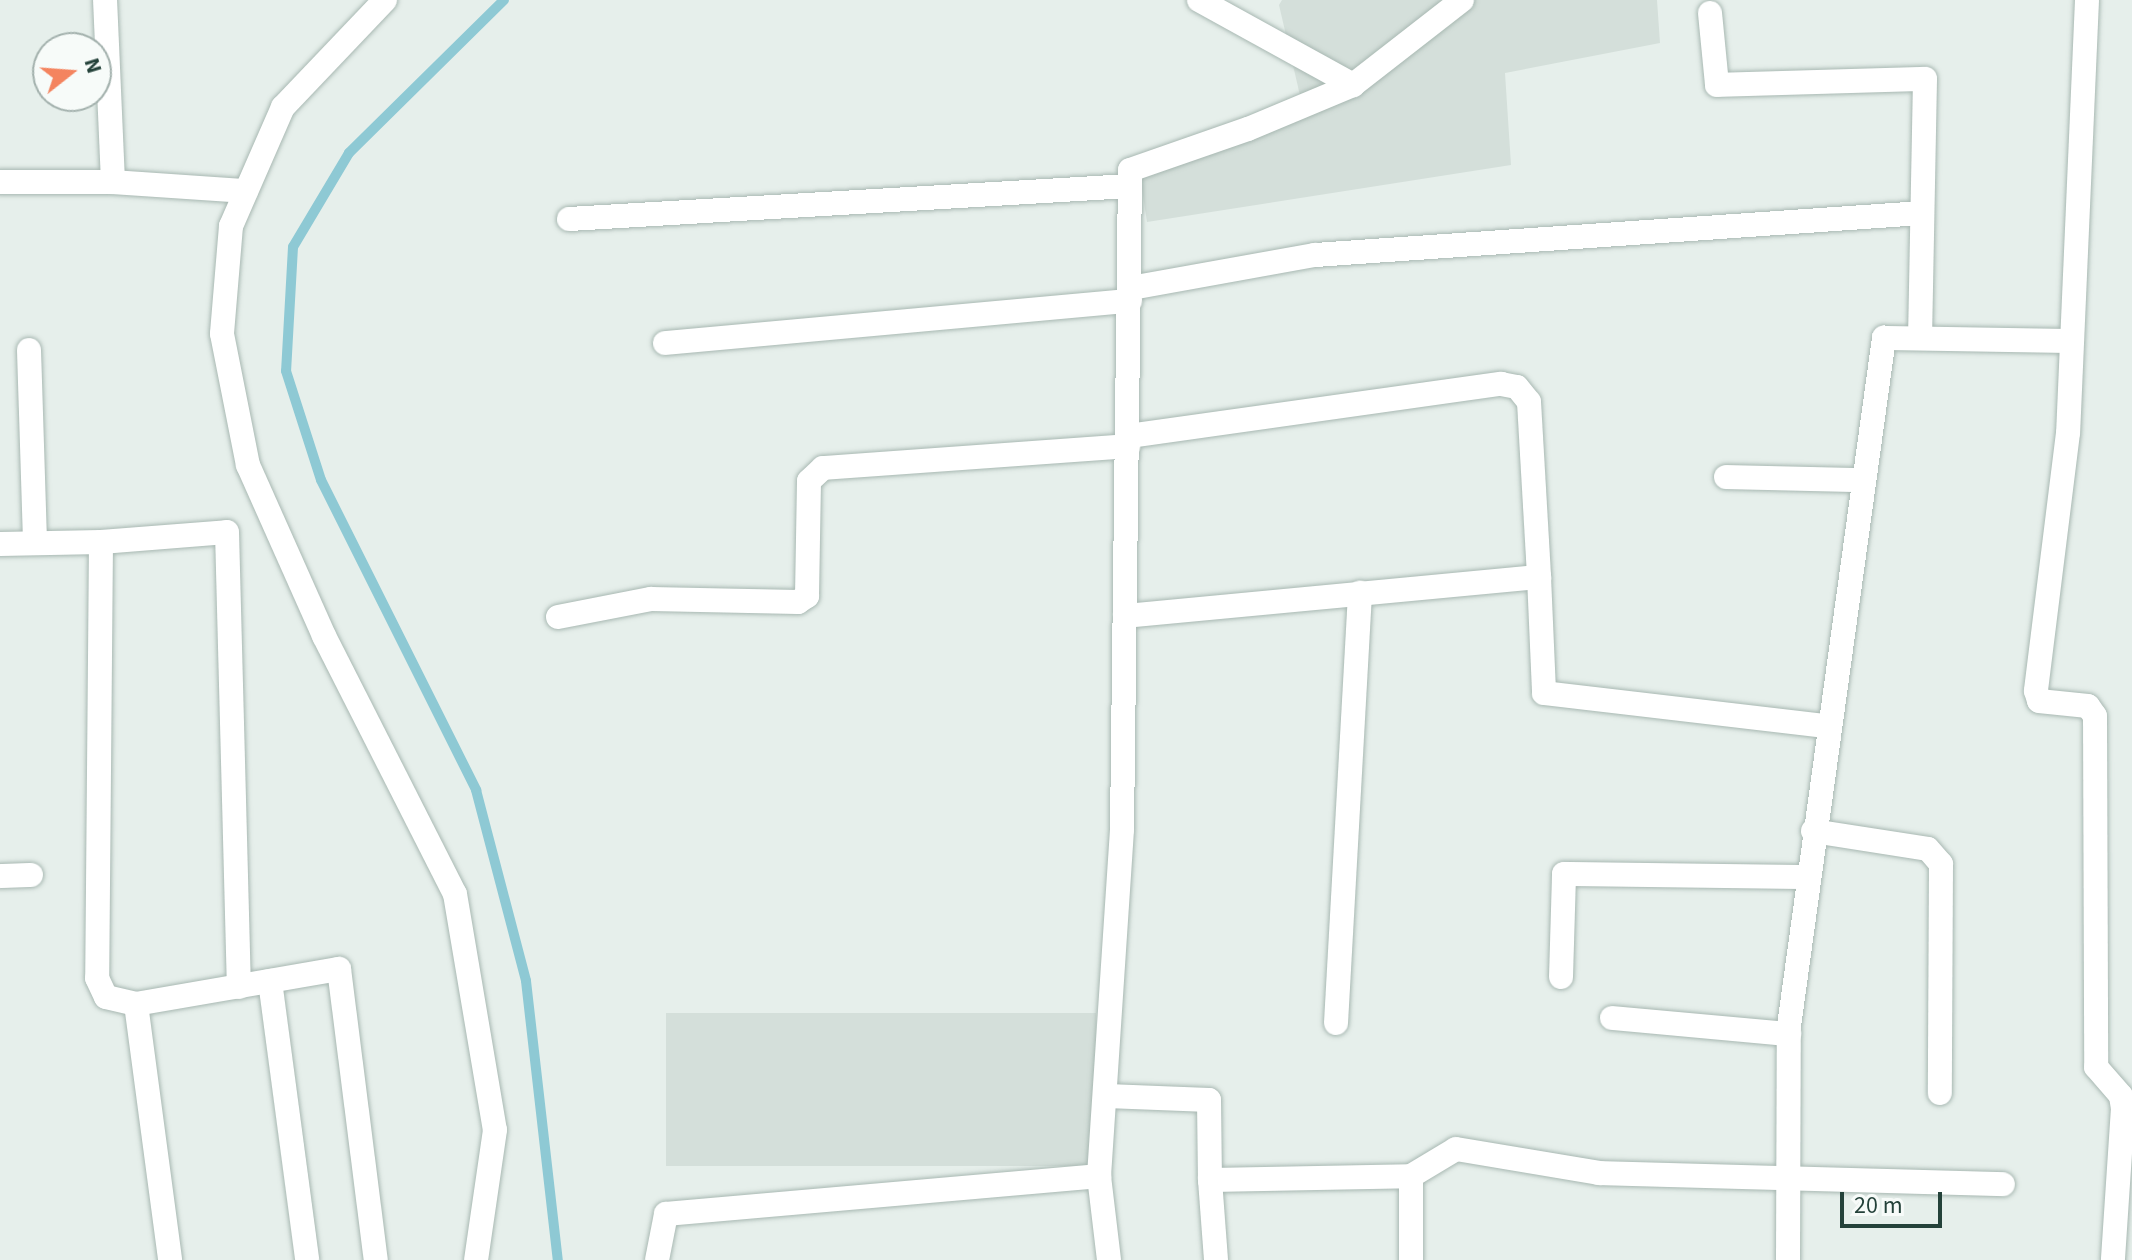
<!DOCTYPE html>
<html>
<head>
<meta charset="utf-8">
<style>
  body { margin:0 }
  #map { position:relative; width:2132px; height:1260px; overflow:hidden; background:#e6efeb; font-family:"Source Sans 3",sans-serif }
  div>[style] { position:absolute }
  .built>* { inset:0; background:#d4dfda; transform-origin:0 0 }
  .stream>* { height:10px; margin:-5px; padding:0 5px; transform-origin:5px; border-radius:5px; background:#8ec9d4 }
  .roads { filter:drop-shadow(0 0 2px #a8b8b2) drop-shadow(0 0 2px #a8b8b2) }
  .street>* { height:24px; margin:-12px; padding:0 12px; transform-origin:12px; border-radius:12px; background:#fff }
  span { translate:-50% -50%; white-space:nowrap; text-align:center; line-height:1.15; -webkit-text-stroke:6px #f7fbf9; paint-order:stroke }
  .north { position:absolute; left:32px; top:32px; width:80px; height:80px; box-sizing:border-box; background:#f7fbf9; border:2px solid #a3b1ad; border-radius:50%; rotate:73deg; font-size:22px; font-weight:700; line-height:32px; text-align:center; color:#24423a }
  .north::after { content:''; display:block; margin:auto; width:28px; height:36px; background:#f4845f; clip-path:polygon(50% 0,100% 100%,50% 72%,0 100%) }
  .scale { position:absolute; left:1840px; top:1192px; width:102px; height:36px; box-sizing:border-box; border:4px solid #24423a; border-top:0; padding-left:10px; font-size:24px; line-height:28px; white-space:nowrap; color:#24423a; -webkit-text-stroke:6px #f7fbf9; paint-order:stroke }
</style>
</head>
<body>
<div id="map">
  <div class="built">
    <div style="clip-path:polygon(1282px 0,1657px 0,1660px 43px,1505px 73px,1511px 165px,1147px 222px,1140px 176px,1305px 117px,1279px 5px)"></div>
    <div style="left:1096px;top:1013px;width:153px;height:430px;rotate:90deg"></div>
  </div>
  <div class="stream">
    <div style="left:504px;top:0;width:218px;rotate:135.4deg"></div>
    <div style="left:349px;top:153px;width:109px;rotate:120.8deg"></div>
    <div style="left:293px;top:247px;width:124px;rotate:93.2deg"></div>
    <div style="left:286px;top:371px;width:114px;rotate:72.2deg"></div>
    <div style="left:321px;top:480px;width:347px;rotate:63.4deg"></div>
    <div style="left:476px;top:790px;width:197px;rotate:75.3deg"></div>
    <div style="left:526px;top:981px;width:281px;rotate:83.5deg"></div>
  </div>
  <div class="roads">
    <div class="street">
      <div style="left:385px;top:0;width:148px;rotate:133.6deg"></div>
      <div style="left:283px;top:107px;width:130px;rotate:113.6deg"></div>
      <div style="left:231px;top:226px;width:108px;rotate:94.8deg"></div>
      <div style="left:222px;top:334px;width:134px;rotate:78.8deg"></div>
      <div style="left:248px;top:465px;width:187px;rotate:66deg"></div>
      <div style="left:324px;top:636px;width:289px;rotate:63.1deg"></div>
      <div style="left:455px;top:894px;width:239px;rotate:80.4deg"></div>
      <div style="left:495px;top:1130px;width:131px;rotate:98.3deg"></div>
      <div style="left:1199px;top:0;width:176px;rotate:28.9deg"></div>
      <div style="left:2087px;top:0;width:433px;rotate:92.5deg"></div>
      <div style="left:2068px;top:433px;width:260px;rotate:97.1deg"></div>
      <div style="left:2036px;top:691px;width:10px;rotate:73deg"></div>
      <div style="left:2039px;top:701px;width:49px;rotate:5.8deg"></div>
      <div style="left:2088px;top:706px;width:12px;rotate:55deg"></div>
      <div style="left:2095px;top:716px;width:351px;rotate:89.8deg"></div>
      <div style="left:2096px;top:1067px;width:38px;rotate:49deg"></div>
      <div style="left:2121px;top:1096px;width:12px;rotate:81deg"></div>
      <div style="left:2123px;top:1108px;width:152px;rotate:93.8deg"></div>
      <div style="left:1710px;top:13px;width:72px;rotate:84.4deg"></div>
      <div style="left:1717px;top:85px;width:208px;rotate:-1.7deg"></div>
      <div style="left:1925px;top:79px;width:259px;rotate:91.1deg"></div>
      <div style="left:0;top:182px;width:113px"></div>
      <div style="left:113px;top:182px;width:182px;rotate:-92.5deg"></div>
      <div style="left:113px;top:182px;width:133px;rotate:3.9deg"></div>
      <div style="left:569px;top:219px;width:562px;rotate:-3.37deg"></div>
      <div style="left:1131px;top:288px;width:187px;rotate:-10.2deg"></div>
      <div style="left:1315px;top:255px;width:608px;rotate:-3.96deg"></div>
      <div style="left:665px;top:343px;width:467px;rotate:-5.2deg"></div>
      <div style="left:29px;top:350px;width:193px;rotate:88.2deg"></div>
      <div style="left:1129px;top:436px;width:376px;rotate:-8deg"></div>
      <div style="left:1501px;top:384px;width:16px;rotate:11deg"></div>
      <div style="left:1517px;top:387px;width:19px;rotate:51deg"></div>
      <div style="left:1529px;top:402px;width:175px;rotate:86.7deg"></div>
      <div style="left:1726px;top:477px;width:137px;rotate:1.3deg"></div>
      <div style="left:101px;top:542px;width:126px;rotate:-4.5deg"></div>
      <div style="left:227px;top:532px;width:455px;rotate:88.5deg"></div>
      <div style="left:0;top:544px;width:101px;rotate:-1.1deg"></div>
      <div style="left:101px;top:542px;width:436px;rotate:90.5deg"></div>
      <div style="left:97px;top:978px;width:21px;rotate:65deg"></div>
      <div style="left:106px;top:997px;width:31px;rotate:13deg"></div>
      <div style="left:136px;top:1004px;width:258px;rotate:82.4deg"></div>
      <div style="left:1125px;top:616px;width:416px;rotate:-5.4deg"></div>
      <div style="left:1539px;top:577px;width:116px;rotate:87.5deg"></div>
      <div style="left:1544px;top:693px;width:285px;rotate:6.7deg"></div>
      <div style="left:558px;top:617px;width:95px;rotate:-11deg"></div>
      <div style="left:651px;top:599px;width:147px;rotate:1.2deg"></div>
      <div style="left:798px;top:602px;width:11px;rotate:-34deg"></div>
      <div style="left:807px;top:596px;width:115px;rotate:-89deg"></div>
      <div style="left:809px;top:481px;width:19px;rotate:-43deg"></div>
      <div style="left:823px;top:468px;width:306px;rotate:-4.1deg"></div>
      <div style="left:1813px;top:831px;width:116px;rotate:8.9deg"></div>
      <div style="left:1928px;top:849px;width:20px;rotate:49deg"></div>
      <div style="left:1941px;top:864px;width:229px;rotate:90.3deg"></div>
      <div style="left:0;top:876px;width:31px;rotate:-2deg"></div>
      <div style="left:1561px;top:977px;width:103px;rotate:-88.3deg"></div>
      <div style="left:1564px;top:874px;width:244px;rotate:0.7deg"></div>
      <div style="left:270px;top:981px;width:281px;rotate:82.4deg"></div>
      <div style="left:136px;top:1004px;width:206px;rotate:-9.8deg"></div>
      <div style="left:339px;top:969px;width:293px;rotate:82.8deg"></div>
      <div style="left:1612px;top:1018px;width:178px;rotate:5.2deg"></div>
      <div style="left:1336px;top:1023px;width:431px;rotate:-86.8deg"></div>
      <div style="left:1107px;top:1096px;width:102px;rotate:2.2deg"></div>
      <div style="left:1209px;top:1100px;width:80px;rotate:89.3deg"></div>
      <div style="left:1210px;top:1180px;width:201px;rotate:-1.1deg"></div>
      <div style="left:1411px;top:1176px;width:84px;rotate:90deg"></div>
      <div style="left:1411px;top:1176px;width:52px;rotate:-31deg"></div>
      <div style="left:1456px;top:1149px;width:145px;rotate:9.5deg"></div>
      <div style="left:1599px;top:1173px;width:404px;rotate:1.6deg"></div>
      <div style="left:1210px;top:1180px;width:80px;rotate:85.7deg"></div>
      <div style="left:657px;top:1260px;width:47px;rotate:-78.9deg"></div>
      <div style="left:666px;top:1214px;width:435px;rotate:-5deg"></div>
      <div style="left:1109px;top:1260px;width:85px;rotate:-96.8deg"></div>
      <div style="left:1099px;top:1176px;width:348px;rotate:-86.2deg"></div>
      <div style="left:1122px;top:829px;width:659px;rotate:-89.3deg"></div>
      <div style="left:1130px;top:170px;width:125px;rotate:-19.2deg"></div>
      <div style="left:1248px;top:129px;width:114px;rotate:-22.7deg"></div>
      <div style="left:1353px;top:85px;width:138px;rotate:-37.9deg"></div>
      <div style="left:1788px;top:1260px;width:234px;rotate:-89.8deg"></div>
      <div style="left:1789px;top:1026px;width:695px;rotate:-82.14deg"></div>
      <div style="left:1884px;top:338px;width:188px;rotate:0.9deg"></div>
    </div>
  </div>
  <div class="north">N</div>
  <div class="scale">20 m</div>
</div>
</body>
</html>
